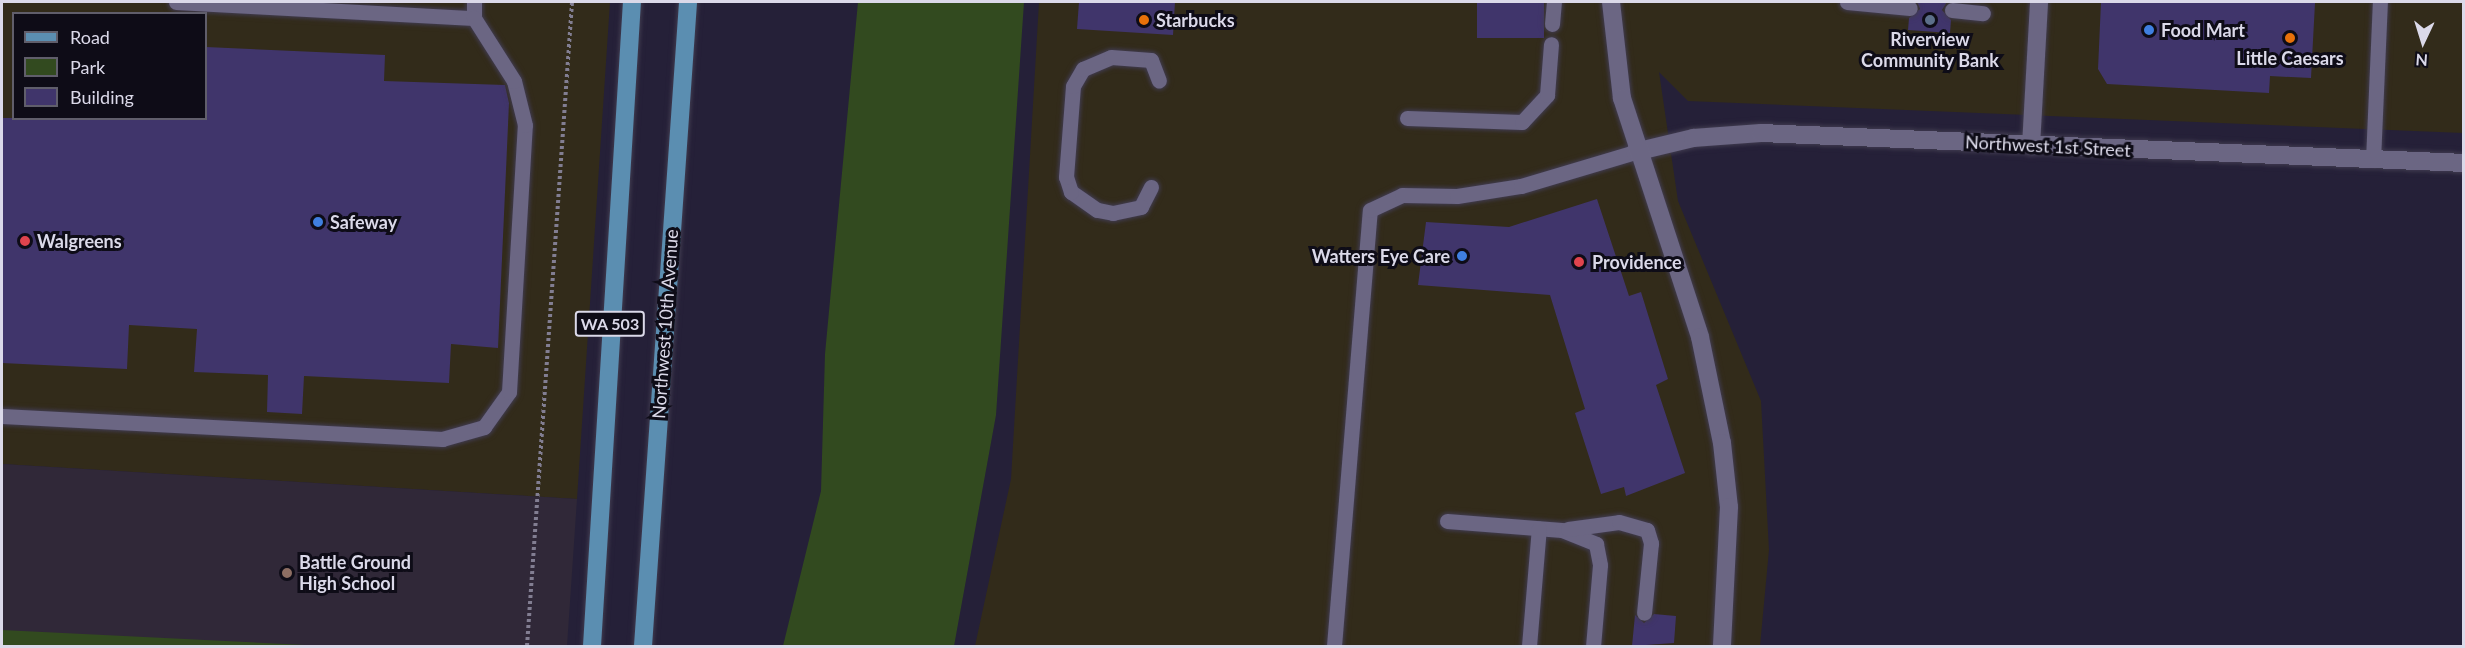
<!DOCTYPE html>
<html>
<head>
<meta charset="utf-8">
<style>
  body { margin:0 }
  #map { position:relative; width:2465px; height:648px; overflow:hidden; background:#252038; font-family:Lato,sans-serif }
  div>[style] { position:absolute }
  .commercial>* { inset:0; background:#322b1a }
  .education>* { inset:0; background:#302838 }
  .green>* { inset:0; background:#324a1f }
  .building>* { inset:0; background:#40356b; transform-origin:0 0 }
  .path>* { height:4px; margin-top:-2px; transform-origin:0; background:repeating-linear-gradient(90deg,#827e92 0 3px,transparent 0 6px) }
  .roads { filter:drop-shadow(0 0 2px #403b4f) drop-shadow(0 0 2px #403b4f) }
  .lane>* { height:15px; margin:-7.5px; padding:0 7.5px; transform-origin:7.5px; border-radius:7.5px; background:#6b6683 }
  .street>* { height:18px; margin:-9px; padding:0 9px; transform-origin:9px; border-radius:9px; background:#6b6683 }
  .secondary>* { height:18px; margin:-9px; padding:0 9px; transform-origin:9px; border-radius:9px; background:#6b6683 }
  .primary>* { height:18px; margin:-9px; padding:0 9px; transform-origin:9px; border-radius:9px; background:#5b8eb1 }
  .dots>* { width:16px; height:16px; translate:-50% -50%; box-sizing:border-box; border:3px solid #0e0c17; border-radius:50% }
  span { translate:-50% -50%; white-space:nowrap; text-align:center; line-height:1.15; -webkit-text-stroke:6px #0e0c17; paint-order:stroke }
  .shield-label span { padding:2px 4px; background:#0e0c17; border:2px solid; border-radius:4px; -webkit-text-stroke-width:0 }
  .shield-label { font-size:16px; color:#dbd9e9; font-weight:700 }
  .poi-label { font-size:18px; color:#dbd9e9; font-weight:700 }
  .left { translate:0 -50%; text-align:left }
  .right { translate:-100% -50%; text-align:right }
  .street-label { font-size:18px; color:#dbd9e9 }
  .frame { position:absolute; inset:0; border:3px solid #dbd9e9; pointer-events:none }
  .legend { position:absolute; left:12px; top:12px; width:195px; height:108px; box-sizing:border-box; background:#0e0c17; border:2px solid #605e6b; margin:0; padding:8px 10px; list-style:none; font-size:18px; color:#dbd9e9 }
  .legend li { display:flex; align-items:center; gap:12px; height:30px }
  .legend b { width:30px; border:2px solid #605e6b }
  .north { position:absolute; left:2393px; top:12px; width:60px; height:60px; -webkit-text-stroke:4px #0e0c17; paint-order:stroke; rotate:184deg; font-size:16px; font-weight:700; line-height:24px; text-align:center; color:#dbd9e9 }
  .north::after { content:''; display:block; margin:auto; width:21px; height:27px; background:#dbd9e9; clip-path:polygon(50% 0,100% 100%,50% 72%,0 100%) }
</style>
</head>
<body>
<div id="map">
  <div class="commercial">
    <div style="clip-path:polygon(evenodd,2px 2px,610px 2px,577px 499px,2px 464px,2px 2px,14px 14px,206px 14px,206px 118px,14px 118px,14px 14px)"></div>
    <div style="clip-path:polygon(1039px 2px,2463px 2px,2463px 133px,1688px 101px,1659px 72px,1678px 201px,1761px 401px,1769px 550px,1760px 646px,975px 646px,1011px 479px)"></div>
  </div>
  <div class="education">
    <div style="clip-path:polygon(2px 464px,577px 499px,567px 646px,2px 646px)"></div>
  </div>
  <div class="green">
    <div style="clip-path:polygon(858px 2px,1024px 2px,996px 415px,954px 646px,783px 646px,821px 491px,825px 354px)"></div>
    <div style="clip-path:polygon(2px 630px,326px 646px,2px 646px)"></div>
  </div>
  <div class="building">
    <div style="clip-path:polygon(1079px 2px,1175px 2px,1173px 35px,1077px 29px)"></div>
    <div style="left:1477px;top:2px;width:67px;height:36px"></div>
    <div style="clip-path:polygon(1917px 2px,1947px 2px,1942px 10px,1951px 20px,1950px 33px,1908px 30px,1909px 18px,1920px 9px)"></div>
    <div style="clip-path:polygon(2101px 2px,2315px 3px,2311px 78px,2270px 76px,2269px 93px,2107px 84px,2098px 69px)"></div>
    <div style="clip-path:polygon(206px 47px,385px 55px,384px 81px,505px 85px,509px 103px,498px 348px,451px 344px,449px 383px,304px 376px,302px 414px,267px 412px,268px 375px,194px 372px,197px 329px,129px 325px,127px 369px,2px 363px,2px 118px,206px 118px)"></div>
    <div style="clip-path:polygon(1597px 199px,1629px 296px,1641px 292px,1668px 379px,1656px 385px,1685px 473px,1626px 496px,1624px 487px,1601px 494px,1575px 413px,1585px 409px,1550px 295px,1418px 285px,1426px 222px,1509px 227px)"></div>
    <div style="clip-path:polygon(1654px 614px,1676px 616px,1674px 643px,1632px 646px,1635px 615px,1644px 623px)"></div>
  </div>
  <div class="path">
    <div style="left:527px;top:646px;width:646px;rotate:-86deg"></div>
  </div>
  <div class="roads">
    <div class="lane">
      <div style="left:176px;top:2px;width:298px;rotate:3.1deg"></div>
      <div style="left:474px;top:18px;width:16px;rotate:-90deg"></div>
      <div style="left:1847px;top:2px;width:63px;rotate:5.4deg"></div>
      <div style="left:1952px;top:10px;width:31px;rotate:6deg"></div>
      <div style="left:1552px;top:24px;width:22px;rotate:-85deg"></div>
      <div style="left:1407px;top:118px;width:115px;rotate:2deg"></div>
      <div style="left:1522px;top:122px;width:37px;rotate:-47deg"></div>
      <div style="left:1547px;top:95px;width:51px;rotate:-85.5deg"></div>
      <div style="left:2373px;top:160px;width:158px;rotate:-87.5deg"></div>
      <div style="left:1151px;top:187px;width:22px;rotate:117deg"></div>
      <div style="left:1141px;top:207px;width:29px;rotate:168deg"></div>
      <div style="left:1113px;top:213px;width:16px;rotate:-169deg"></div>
      <div style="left:1097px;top:210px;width:32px;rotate:-145deg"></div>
      <div style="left:1071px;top:192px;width:16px;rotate:-108deg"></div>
      <div style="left:1066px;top:177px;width:91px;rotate:-85.6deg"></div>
      <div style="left:1073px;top:86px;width:20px;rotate:-60deg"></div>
      <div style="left:1083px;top:69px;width:30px;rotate:-23deg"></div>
      <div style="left:1111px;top:57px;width:40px;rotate:4.3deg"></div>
      <div style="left:1151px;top:60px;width:22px;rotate:69deg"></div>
      <div style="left:2px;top:416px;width:441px;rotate:3deg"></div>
      <div style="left:442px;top:439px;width:44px;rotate:-15.9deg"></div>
      <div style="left:484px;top:427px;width:43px;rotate:-54.5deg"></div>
      <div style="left:509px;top:392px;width:267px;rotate:-86.6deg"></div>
      <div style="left:525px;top:125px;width:45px;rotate:-104deg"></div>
      <div style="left:514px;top:81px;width:75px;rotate:-122.4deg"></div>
      <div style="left:1447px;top:521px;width:115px;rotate:4.5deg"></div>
      <div style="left:1562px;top:530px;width:37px;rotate:22deg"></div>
      <div style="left:1596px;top:544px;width:21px;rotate:79deg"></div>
      <div style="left:1600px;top:565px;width:81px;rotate:94.9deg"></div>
      <div style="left:1568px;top:529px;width:51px;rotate:-7.8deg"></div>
      <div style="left:1619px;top:522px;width:29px;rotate:16deg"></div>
      <div style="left:1647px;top:530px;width:14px;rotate:73deg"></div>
      <div style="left:1651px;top:543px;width:70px;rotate:95.7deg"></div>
      <div style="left:1334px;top:646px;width:437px;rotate:-85.3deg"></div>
      <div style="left:1370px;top:210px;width:35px;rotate:-25deg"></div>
      <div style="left:1402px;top:195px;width:55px;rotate:1deg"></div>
      <div style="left:1457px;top:196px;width:65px;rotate:-8.9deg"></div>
      <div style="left:1521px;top:186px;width:119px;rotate:-16.6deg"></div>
      <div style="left:1529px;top:646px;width:118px;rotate:-85.2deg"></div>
    </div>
    <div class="street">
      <div style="left:2031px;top:146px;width:144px;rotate:-86.8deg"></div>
      <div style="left:1635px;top:152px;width:60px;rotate:-13.6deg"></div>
      <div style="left:1693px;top:138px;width:68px;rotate:-4.2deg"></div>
      <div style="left:1761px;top:133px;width:704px;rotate:2.44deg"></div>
    </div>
    <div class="secondary">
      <div style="left:1611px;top:2px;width:97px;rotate:83.5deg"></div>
      <div style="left:1622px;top:98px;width:251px;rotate:71.9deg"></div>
      <div style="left:1700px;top:337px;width:108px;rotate:78.3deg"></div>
      <div style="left:1722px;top:443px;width:64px;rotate:83.8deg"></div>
      <div style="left:1729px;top:507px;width:139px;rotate:92.9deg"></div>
    </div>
    <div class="primary">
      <div style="left:592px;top:646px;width:645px;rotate:-86.45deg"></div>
      <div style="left:643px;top:646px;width:646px;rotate:-86deg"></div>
    </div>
  </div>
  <div class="dots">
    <div style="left:1144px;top:20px;background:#e8710a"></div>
    <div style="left:1930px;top:20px;background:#5c6f8a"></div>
    <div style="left:2149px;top:30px;background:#3f7fe0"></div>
    <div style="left:2290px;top:38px;background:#e8710a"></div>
    <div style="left:318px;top:222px;background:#3f7fe0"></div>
    <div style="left:25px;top:241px;background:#e0444e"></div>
    <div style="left:1462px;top:256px;background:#3f7fe0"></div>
    <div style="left:1579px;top:262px;background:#e0444e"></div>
    <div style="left:287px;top:573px;background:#8d6e63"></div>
  </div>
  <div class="shield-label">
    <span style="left:610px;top:324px">WA 503</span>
  </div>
  <div class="poi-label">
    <span class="left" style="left:1156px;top:20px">Starbucks</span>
    <span class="left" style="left:2161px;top:30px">Food Mart</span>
    <span style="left:1930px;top:50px">Riverview<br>Community Bank</span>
    <span style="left:2290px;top:58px">Little Caesars</span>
    <span class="left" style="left:330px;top:222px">Safeway</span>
    <span class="left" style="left:37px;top:241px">Walgreens</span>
    <span class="right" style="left:1450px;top:256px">Watters Eye Care</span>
    <span class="left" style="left:1592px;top:262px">Providence</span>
    <span class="left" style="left:299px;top:573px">Battle Ground<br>High School</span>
  </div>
  <div class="street-label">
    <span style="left:2048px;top:146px;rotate:3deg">Northwest 1st Street</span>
    <span style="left:665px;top:324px;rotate:-86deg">Northwest 10th Avenue</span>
  </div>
  <div class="frame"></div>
  <ul class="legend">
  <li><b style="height:8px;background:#5b8eb1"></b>Road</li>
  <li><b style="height:16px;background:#324a1f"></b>Park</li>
  <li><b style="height:16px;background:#40356b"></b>Building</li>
  </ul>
  <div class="north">N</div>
</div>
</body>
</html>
